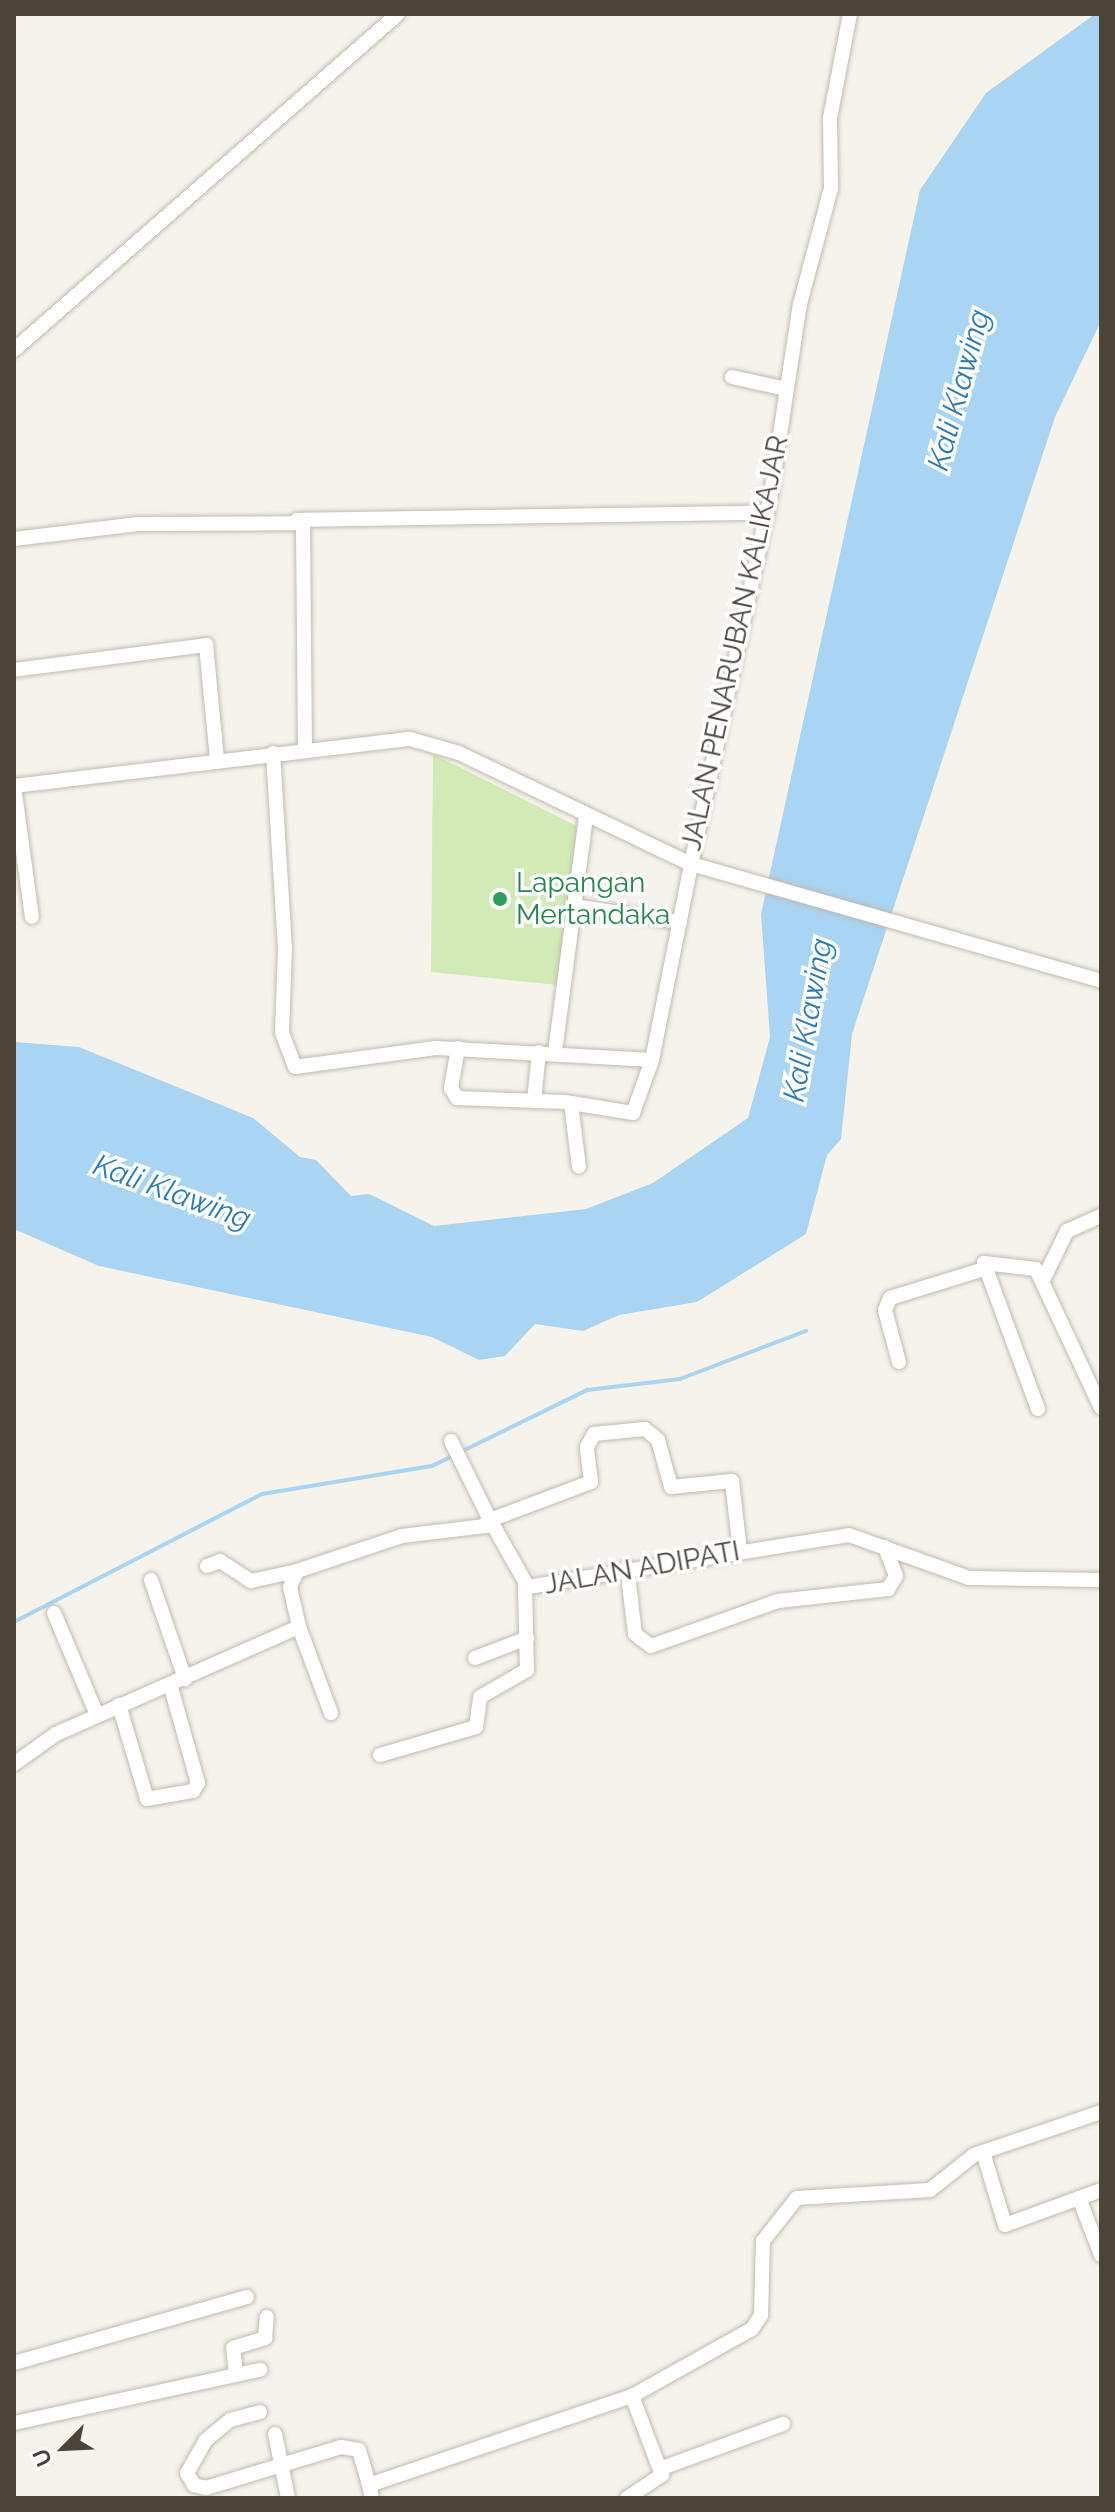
<!DOCTYPE html>
<html>
<head>
<meta charset="utf-8">
<style>
  body { margin:0 }
  #map { position:relative; width:1115px; height:2512px; overflow:hidden; background:#f6f3ec; font-family:Raleway,sans-serif }
  div>[style] { position:absolute }
  .green>* { inset:0; background:#d2eab5 }
  .water>* { inset:0; background:#a9d4f2 }
  .stream>* { height:4px; margin:-2px; padding:0 2px; transform-origin:2px; border-radius:2px; background:#a9d4f2 }
  .roads { filter:drop-shadow(0 0 2px #c2bbae) drop-shadow(0 0 2px #c2bbae) }
  .minor>* { height:14px; margin:-7px; padding:0 7px; transform-origin:7px; border-radius:7px; background:#fff }
  .dots>* { width:22px; height:22px; translate:-50% -50%; box-sizing:border-box; border:4px solid #fff; border-radius:50% }
  span { translate:-50% -50%; white-space:nowrap; text-align:center; line-height:1.15; -webkit-text-stroke:7px #fff; paint-order:stroke }
  .street-label { font-size:28px; color:#4b4439 }
  .leisure-label { font-size:28px; color:#27864d }
  .left { translate:0 -50%; text-align:left }
  .water-label { font-size:30px; color:#2e7ab2; font-style:italic }
  .frame { position:absolute; inset:0; border:16px solid #4b4439; pointer-events:none }
  .north { position:absolute; left:24px; top:2408px; width:80px; height:80px; -webkit-text-stroke:6px #fff; paint-order:stroke; rotate:246deg; font-size:22px; font-weight:700; line-height:32px; text-align:center; color:#4b4439 }
  .north::after { content:''; display:block; margin:auto; width:28px; height:36px; background:#4b4439; clip-path:polygon(50% 0,100% 100%,50% 72%,0 100%) }
</style>
</head>
<body>
<div id="map">
  <div class="green">
    <div style="clip-path:polygon(433px 754px,577px 826px,558px 985px,431px 972px)"></div>
  </div>
  <div class="water">
    <div style="clip-path:polygon(1095px 14px,1101px 14px,1101px 321px,1055px 417px,852px 1034px,841px 1139px,827px 1155px,806px 1234px,697px 1302px,619px 1315px,583px 1331px,535px 1324px,505px 1356px,479px 1360px,432px 1337px,99px 1266px,14px 1229px,14px 1042px,79px 1047px,253px 1118px,300px 1157px,316px 1160px,351px 1196px,369px 1194px,434px 1226px,586px 1209px,653px 1183px,748px 1118px,770px 1037px,761px 914px,920px 190px,986px 93px)"></div>
  </div>
  <div class="stream">
    <div style="left:14px;top:1622px;width:279px;rotate:-27.3deg"></div>
    <div style="left:262px;top:1494px;width:172px;rotate:-9.4deg"></div>
    <div style="left:432px;top:1466px;width:173px;rotate:-26.1deg"></div>
    <div style="left:587px;top:1390px;width:94px;rotate:-6.7deg"></div>
    <div style="left:680px;top:1379px;width:135px;rotate:-20.9deg"></div>
  </div>
  <div class="roads">
    <div class="minor">
      <div style="left:14px;top:350px;width:510px;rotate:-41.19deg"></div>
      <div style="left:732px;top:377px;width:55px;rotate:12.5deg"></div>
      <div style="left:297px;top:520px;width:470px;rotate:-0.9deg"></div>
      <div style="left:14px;top:539px;width:125px;rotate:-6.9deg"></div>
      <div style="left:138px;top:524px;width:165px;rotate:-0.3deg"></div>
      <div style="left:303px;top:523px;width:225px;rotate:89.5deg"></div>
      <div style="left:14px;top:670px;width:194px;rotate:-7.4deg"></div>
      <div style="left:206px;top:645px;width:116px;rotate:84.5deg"></div>
      <div style="left:273px;top:753px;width:194px;rotate:86.5deg"></div>
      <div style="left:285px;top:947px;width:86px;rotate:92deg"></div>
      <div style="left:282px;top:1033px;width:36px;rotate:69deg"></div>
      <div style="left:295px;top:1067px;width:142px;rotate:-7.7deg"></div>
      <div style="left:436px;top:1048px;width:216px;rotate:3.2deg"></div>
      <div style="left:652px;top:1060px;width:200px;rotate:-78.7deg"></div>
      <div style="left:691px;top:864px;width:426px;rotate:15.9deg"></div>
      <div style="left:14px;top:786px;width:399px;rotate:-6.8deg"></div>
      <div style="left:410px;top:739px;width:51px;rotate:15.9deg"></div>
      <div style="left:459px;top:753px;width:257px;rotate:25.6deg"></div>
      <div style="left:691px;top:864px;width:380px;rotate:-77.8deg"></div>
      <div style="left:771px;top:493px;width:191px;rotate:-81.3deg"></div>
      <div style="left:800px;top:304px;width:120px;rotate:-75deg"></div>
      <div style="left:831px;top:188px;width:70px;rotate:-90.8deg"></div>
      <div style="left:830px;top:118px;width:106px;rotate:-79.1deg"></div>
      <div style="left:14px;top:786px;width:132px;rotate:82.2deg"></div>
      <div style="left:574px;top:906px;width:107px;rotate:8.6deg"></div>
      <div style="left:458px;top:1048px;width:41px;rotate:99.9deg"></div>
      <div style="left:451px;top:1088px;width:12px;rotate:59deg"></div>
      <div style="left:457px;top:1098px;width:108px;rotate:2.1deg"></div>
      <div style="left:565px;top:1102px;width:69px;rotate:9.2deg"></div>
      <div style="left:633px;top:1113px;width:56px;rotate:-70.3deg"></div>
      <div style="left:555px;top:1052px;width:239px;rotate:-82.5deg"></div>
      <div style="left:534px;top:1101px;width:49px;rotate:-84.2deg"></div>
      <div style="left:571px;top:1103px;width:64px;rotate:82.9deg"></div>
      <div style="left:1043px;top:1280px;width:55px;rotate:-63.9deg"></div>
      <div style="left:1067px;top:1231px;width:37px;rotate:-24deg"></div>
      <div style="left:899px;top:1362px;width:54px;rotate:-105.1deg"></div>
      <div style="left:885px;top:1310px;width:13px;rotate:-67deg"></div>
      <div style="left:890px;top:1298px;width:98px;rotate:-17.1deg"></div>
      <div style="left:1038px;top:1409px;width:156px;rotate:-110.3deg"></div>
      <div style="left:984px;top:1263px;width:52px;rotate:6.6deg"></div>
      <div style="left:1036px;top:1269px;width:153px;rotate:64.9deg"></div>
      <div style="left:451px;top:1441px;width:88px;rotate:63.7deg"></div>
      <div style="left:490px;top:1520px;width:6px;rotate:141deg"></div>
      <div style="left:490px;top:1520px;width:108px;rotate:-20.6deg"></div>
      <div style="left:591px;top:1482px;width:35px;rotate:-97deg"></div>
      <div style="left:587px;top:1447px;width:15px;rotate:-62deg"></div>
      <div style="left:594px;top:1434px;width:51px;rotate:-5.6deg"></div>
      <div style="left:645px;top:1429px;width:17px;rotate:40deg"></div>
      <div style="left:658px;top:1440px;width:49px;rotate:74.5deg"></div>
      <div style="left:671px;top:1487px;width:61px;rotate:-5.6deg"></div>
      <div style="left:732px;top:1481px;width:70px;rotate:83.5deg"></div>
      <div style="left:207px;top:1566px;width:14px;rotate:-21deg"></div>
      <div style="left:220px;top:1561px;width:37px;rotate:33deg"></div>
      <div style="left:251px;top:1581px;width:47px;rotate:-12.3deg"></div>
      <div style="left:627px;top:1567px;width:67px;rotate:83.2deg"></div>
      <div style="left:635px;top:1634px;width:20px;rotate:37deg"></div>
      <div style="left:651px;top:1646px;width:135px;rotate:-19.5deg"></div>
      <div style="left:778px;top:1601px;width:111px;rotate:-6.2deg"></div>
      <div style="left:888px;top:1589px;width:15px;rotate:-58deg"></div>
      <div style="left:896px;top:1576px;width:31px;rotate:-111deg"></div>
      <div style="left:151px;top:1580px;width:105px;rotate:71deg"></div>
      <div style="left:54px;top:1613px;width:111px;rotate:67.1deg"></div>
      <div style="left:299px;top:1627px;width:92px;rotate:69.6deg"></div>
      <div style="left:475px;top:1658px;width:56px;rotate:-21deg"></div>
      <div style="left:119px;top:1705px;width:98px;rotate:73.4deg"></div>
      <div style="left:147px;top:1799px;width:47px;rotate:-9.9deg"></div>
      <div style="left:193px;top:1791px;width:9px;rotate:-58deg"></div>
      <div style="left:198px;top:1783px;width:103px;rotate:-105.8deg"></div>
      <div style="left:380px;top:1755px;width:100px;rotate:-16.3deg"></div>
      <div style="left:476px;top:1727px;width:30px;rotate:-82deg"></div>
      <div style="left:480px;top:1697px;width:54px;rotate:-29.9deg"></div>
      <div style="left:527px;top:1670px;width:83px;rotate:-91.4deg"></div>
      <div style="left:14px;top:1764px;width:52px;rotate:-35.5deg"></div>
      <div style="left:56px;top:1734px;width:266px;rotate:-23.8deg"></div>
      <div style="left:299px;top:1627px;width:41px;rotate:-102.7deg"></div>
      <div style="left:290px;top:1587px;width:17px;rotate:-66deg"></div>
      <div style="left:297px;top:1571px;width:111px;rotate:-18.4deg"></div>
      <div style="left:402px;top:1536px;width:92px;rotate:-6.9deg"></div>
      <div style="left:493px;top:1525px;width:71px;rotate:60.6deg"></div>
      <div style="left:528px;top:1587px;width:325px;rotate:-9.2deg"></div>
      <div style="left:849px;top:1535px;width:127px;rotate:19.7deg"></div>
      <div style="left:969px;top:1578px;width:132px;rotate:0.9deg"></div>
      <div style="left:983px;top:2152px;width:76px;rotate:73.2deg"></div>
      <div style="left:1005px;top:2225px;width:102px;rotate:-20deg"></div>
      <div style="left:1079px;top:2198px;width:61px;rotate:68.9deg"></div>
      <div style="left:14px;top:2363px;width:242px;rotate:-15.8deg"></div>
      <div style="left:236px;top:2375px;width:27px;rotate:-96deg"></div>
      <div style="left:233px;top:2348px;width:34px;rotate:-17deg"></div>
      <div style="left:265px;top:2338px;width:21px;rotate:-85deg"></div>
      <div style="left:260px;top:2412px;width:31px;rotate:165deg"></div>
      <div style="left:230px;top:2420px;width:31px;rotate:140deg"></div>
      <div style="left:206px;top:2440px;width:38px;rotate:120deg"></div>
      <div style="left:187px;top:2473px;width:14px;rotate:60deg"></div>
      <div style="left:194px;top:2485px;width:12px;rotate:14deg"></div>
      <div style="left:206px;top:2488px;width:141px;rotate:-16.9deg"></div>
      <div style="left:341px;top:2447px;width:18px;rotate:9deg"></div>
      <div style="left:359px;top:2450px;width:36px;rotate:74deg"></div>
      <div style="left:14px;top:2423px;width:252px;rotate:-12.2deg"></div>
      <div style="left:275px;top:2434px;width:65px;rotate:78.5deg"></div>
      <div style="left:662px;top:2468px;width:129px;rotate:-20deg"></div>
      <div style="left:372px;top:2498px;width:13px;rotate:-103deg"></div>
      <div style="left:369px;top:2485px;width:278px;rotate:-18.7deg"></div>
      <div style="left:632px;top:2396px;width:137px;rotate:-29.2deg"></div>
      <div style="left:752px;top:2329px;width:17px;rotate:-57deg"></div>
      <div style="left:761px;top:2315px;width:74px;rotate:-88.5deg"></div>
      <div style="left:763px;top:2241px;width:55px;rotate:-51.7deg"></div>
      <div style="left:797px;top:2198px;width:133px;rotate:-3.4deg"></div>
      <div style="left:930px;top:2190px;width:56px;rotate:-38.5deg"></div>
      <div style="left:974px;top:2155px;width:134px;rotate:-18.7deg"></div>
      <div style="left:627px;top:2498px;width:42px;rotate:-33.3deg"></div>
      <div style="left:662px;top:2475px;width:85px;rotate:-110.8deg"></div>
    </div>
  </div>
  <div class="dots">
    <div style="left:500px;top:899px;background:#2e9e5b"></div>
  </div>
  <div class="street-label">
    <span style="left:735px;top:643px;rotate:-78deg">JALAN PENARUBAN KALIKAJAR</span>
    <span style="left:642px;top:1568px;rotate:-10deg">JALAN ADIPATI</span>
  </div>
  <div class="leisure-label">
    <span class="left" style="left:516px;top:899px">Lapangan<br>Mertandaka</span>
  </div>
  <div class="water-label">
    <span style="left:959px;top:390px;rotate:-75deg">Kali Klawing</span>
    <span style="left:808px;top:1020px;rotate:-80deg">Kali Klawing</span>
    <span style="left:172px;top:1192px;rotate:20deg">Kali Klawing</span>
  </div>
  <div class="frame"></div>
  <div class="north">U</div>
</div>
</body>
</html>
